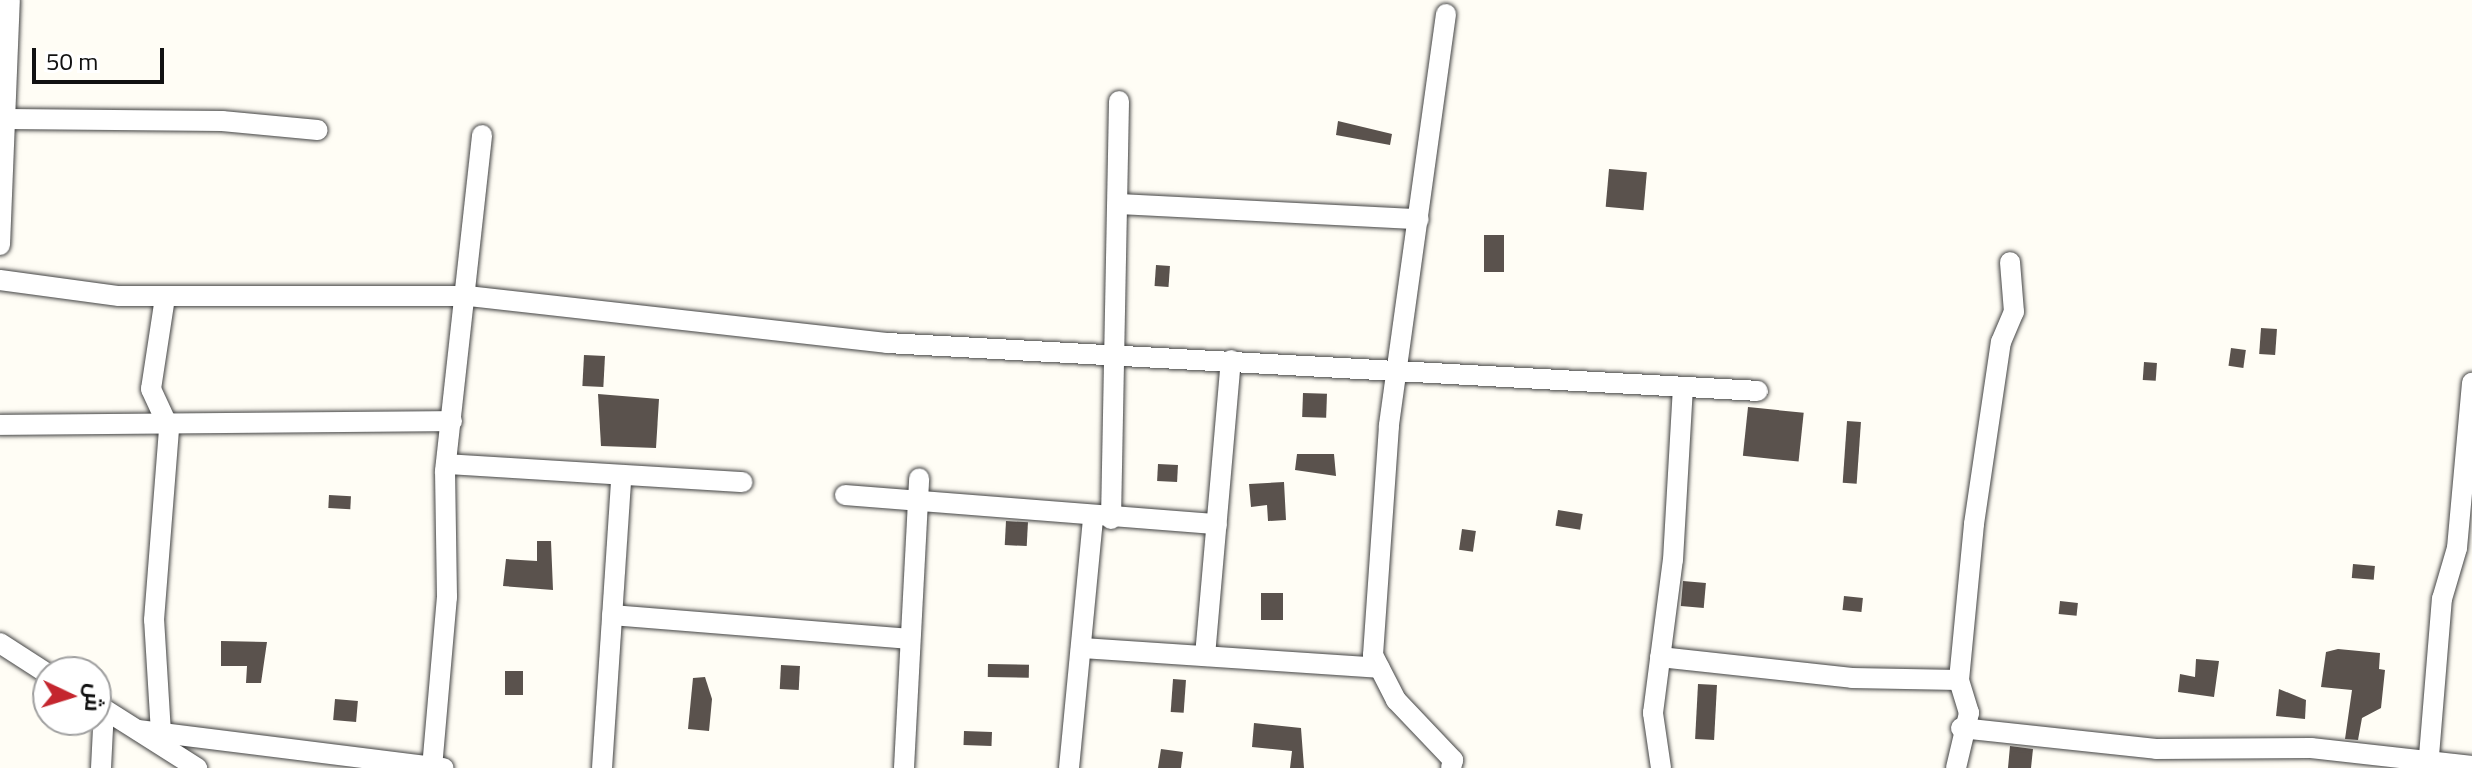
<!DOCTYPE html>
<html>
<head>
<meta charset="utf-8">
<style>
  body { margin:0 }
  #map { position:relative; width:2472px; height:768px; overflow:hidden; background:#fffdf5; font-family:Georgia,Cairo,serif }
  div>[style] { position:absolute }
  .building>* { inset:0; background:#5a524d; transform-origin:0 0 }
  .roads { filter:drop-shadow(0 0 2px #444) drop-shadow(0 0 2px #444) }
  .minor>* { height:20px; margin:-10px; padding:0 10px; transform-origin:10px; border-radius:10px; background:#fff }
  span { translate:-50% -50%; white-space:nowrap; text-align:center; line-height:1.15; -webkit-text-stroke:8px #fff; paint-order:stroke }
  .north { position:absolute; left:32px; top:656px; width:80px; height:80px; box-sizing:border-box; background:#fff; border:2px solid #a0a0a0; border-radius:50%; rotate:94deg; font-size:22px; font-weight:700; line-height:32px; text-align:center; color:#111 }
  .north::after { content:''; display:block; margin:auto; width:28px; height:36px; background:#c4262e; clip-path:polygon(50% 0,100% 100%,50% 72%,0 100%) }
  .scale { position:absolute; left:32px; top:48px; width:132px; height:36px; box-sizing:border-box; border:4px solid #111; border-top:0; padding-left:10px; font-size:24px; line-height:28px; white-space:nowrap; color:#111; -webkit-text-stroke:6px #fff; paint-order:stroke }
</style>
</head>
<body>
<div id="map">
  <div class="building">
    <div style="clip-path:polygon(1338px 121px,1392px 134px,1390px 145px,1336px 135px)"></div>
    <div style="left:1609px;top:169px;width:38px;height:38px;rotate:5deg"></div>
    <div style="left:1484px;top:235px;width:20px;height:37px"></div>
    <div style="left:1156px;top:265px;width:14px;height:21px;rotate:4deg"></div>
    <div style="left:2261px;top:328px;width:16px;height:26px;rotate:4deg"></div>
    <div style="left:2231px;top:348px;width:15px;height:18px;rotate:8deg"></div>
    <div style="left:584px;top:355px;width:21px;height:31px;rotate:3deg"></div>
    <div style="left:2144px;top:362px;width:13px;height:18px;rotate:4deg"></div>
    <div style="left:1303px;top:393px;width:24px;height:24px;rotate:2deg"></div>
    <div style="clip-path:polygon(598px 394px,659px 399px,656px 448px,601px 446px)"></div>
    <div style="left:1748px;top:407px;width:56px;height:49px;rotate:6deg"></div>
    <div style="left:1847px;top:421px;width:14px;height:62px;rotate:4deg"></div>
    <div style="clip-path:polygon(1297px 454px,1334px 454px,1336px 476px,1295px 470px)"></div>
    <div style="left:1158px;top:464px;width:20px;height:17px;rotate:3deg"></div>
    <div style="clip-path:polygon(1284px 482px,1286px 520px,1268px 521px,1267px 505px,1251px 507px,1249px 484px)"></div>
    <div style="left:329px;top:495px;width:22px;height:13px;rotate:3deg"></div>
    <div style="left:1558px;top:510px;width:25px;height:16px;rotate:9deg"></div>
    <div style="left:1006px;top:521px;width:22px;height:24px;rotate:3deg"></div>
    <div style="left:1462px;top:529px;width:14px;height:21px;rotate:8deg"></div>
    <div style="clip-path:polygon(537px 541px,551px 541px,553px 590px,503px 586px,506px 559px,537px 561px)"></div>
    <div style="left:2353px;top:564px;width:22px;height:14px;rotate:5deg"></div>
    <div style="left:1683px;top:581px;width:23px;height:25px;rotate:5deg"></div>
    <div style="left:1261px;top:593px;width:22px;height:27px"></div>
    <div style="left:1844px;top:596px;width:19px;height:14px;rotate:6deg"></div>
    <div style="left:2060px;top:601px;width:18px;height:13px;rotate:6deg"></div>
    <div style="clip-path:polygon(221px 641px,267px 642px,261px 683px,246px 683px,247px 666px,221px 666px)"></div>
    <div style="clip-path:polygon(2338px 649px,2380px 653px,2379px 669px,2385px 670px,2381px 708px,2362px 718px,2358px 740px,2345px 739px,2352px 690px,2321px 687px,2326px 652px)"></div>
    <div style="clip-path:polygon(2196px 659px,2219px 661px,2214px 697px,2178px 692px,2180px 674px,2195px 677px)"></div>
    <div style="left:988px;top:664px;width:41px;height:13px;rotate:1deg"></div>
    <div style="left:781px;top:665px;width:19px;height:24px;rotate:3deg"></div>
    <div style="left:505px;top:671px;width:18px;height:24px"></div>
    <div style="clip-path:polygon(705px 677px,712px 699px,709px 731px,688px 729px,693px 678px)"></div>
    <div style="left:1173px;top:679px;width:13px;height:33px;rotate:4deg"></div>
    <div style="left:1698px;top:684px;width:19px;height:55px;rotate:3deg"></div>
    <div style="clip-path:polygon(2279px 689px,2306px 700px,2305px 719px,2276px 716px)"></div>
    <div style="left:335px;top:699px;width:23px;height:21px;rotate:5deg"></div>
    <div style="clip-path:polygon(1254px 723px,1301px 728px,1304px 768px,1290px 768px,1292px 751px,1252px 747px)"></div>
    <div style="left:964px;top:731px;width:28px;height:14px;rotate:2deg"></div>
    <div style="clip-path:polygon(2010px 746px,2033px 749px,2031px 768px,2008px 768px)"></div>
    <div style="clip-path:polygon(1161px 749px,1183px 752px,1181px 768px,1158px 768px)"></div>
  </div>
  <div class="roads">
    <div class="minor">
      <div style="left:1446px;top:14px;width:416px;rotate:97.9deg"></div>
      <div style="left:1389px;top:426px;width:230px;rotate:94deg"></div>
      <div style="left:1373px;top:655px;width:51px;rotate:62.9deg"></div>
      <div style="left:1396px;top:700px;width:83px;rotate:46.5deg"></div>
      <div style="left:1453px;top:760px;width:8px;rotate:104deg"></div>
      <div style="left:7px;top:119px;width:215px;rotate:0.5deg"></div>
      <div style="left:222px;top:121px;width:96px;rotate:5.4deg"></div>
      <div style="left:1119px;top:204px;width:300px;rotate:2.9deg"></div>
      <div style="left:0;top:245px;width:245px;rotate:-87.7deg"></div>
      <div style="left:0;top:280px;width:120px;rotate:7.7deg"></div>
      <div style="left:119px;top:296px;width:349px"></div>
      <div style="left:468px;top:296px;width:422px;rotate:6.4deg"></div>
      <div style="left:887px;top:343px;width:872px;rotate:3.15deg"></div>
      <div style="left:0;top:425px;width:452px;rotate:-0.5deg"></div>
      <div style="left:446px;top:464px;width:297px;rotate:3.5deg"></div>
      <div style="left:845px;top:495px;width:373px;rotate:4.5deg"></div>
      <div style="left:1111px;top:519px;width:418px;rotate:-88.9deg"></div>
      <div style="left:612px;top:615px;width:299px;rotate:4.6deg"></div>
      <div style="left:0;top:643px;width:57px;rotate:32.9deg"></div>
      <div style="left:1081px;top:648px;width:299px;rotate:3.8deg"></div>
      <div style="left:1205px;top:656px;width:297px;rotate:-85deg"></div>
      <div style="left:1660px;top:657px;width:193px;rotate:6.2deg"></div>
      <div style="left:1852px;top:678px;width:107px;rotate:1.1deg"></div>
      <div style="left:96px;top:704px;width:120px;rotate:32.4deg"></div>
      <div style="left:1961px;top:728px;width:196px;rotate:6.1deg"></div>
      <div style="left:2156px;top:749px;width:155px;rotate:-0.4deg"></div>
      <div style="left:2311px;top:748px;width:162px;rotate:6.4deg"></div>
      <div style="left:138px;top:730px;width:308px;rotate:7.1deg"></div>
      <div style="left:161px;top:733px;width:113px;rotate:-93.5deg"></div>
      <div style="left:154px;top:620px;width:193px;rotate:-85.5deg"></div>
      <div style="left:169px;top:428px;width:43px;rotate:-114.8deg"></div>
      <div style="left:151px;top:389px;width:93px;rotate:-81.3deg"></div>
      <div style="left:101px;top:768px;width:59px;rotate:-87.1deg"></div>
      <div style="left:432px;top:768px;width:172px;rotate:-85deg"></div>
      <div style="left:447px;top:597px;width:126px;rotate:-90.9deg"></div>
      <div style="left:445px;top:471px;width:338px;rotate:-83.7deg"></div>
      <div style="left:602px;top:768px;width:290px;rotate:-86.2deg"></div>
      <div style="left:904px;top:768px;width:290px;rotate:-87deg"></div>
      <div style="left:1069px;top:768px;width:251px;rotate:-84.5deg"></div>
      <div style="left:1661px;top:768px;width:56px;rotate:-98.3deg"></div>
      <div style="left:1653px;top:713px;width:154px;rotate:-82.6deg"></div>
      <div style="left:1673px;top:560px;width:173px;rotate:-86.7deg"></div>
      <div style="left:1956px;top:768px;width:57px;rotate:-76.7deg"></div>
      <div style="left:1969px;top:713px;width:34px;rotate:-107deg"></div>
      <div style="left:1959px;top:680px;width:157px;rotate:-84.5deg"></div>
      <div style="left:1974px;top:524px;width:184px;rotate:-81.6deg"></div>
      <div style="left:2001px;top:342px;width:33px;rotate:-67deg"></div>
      <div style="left:2014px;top:312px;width:50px;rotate:-94.6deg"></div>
      <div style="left:2428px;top:768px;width:170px;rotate:-85.3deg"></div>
      <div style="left:2442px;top:599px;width:53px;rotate:-73.6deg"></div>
      <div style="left:2457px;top:548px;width:166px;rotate:-84.8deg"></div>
    </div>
  </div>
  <div class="north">ش</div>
  <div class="scale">50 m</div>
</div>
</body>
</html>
